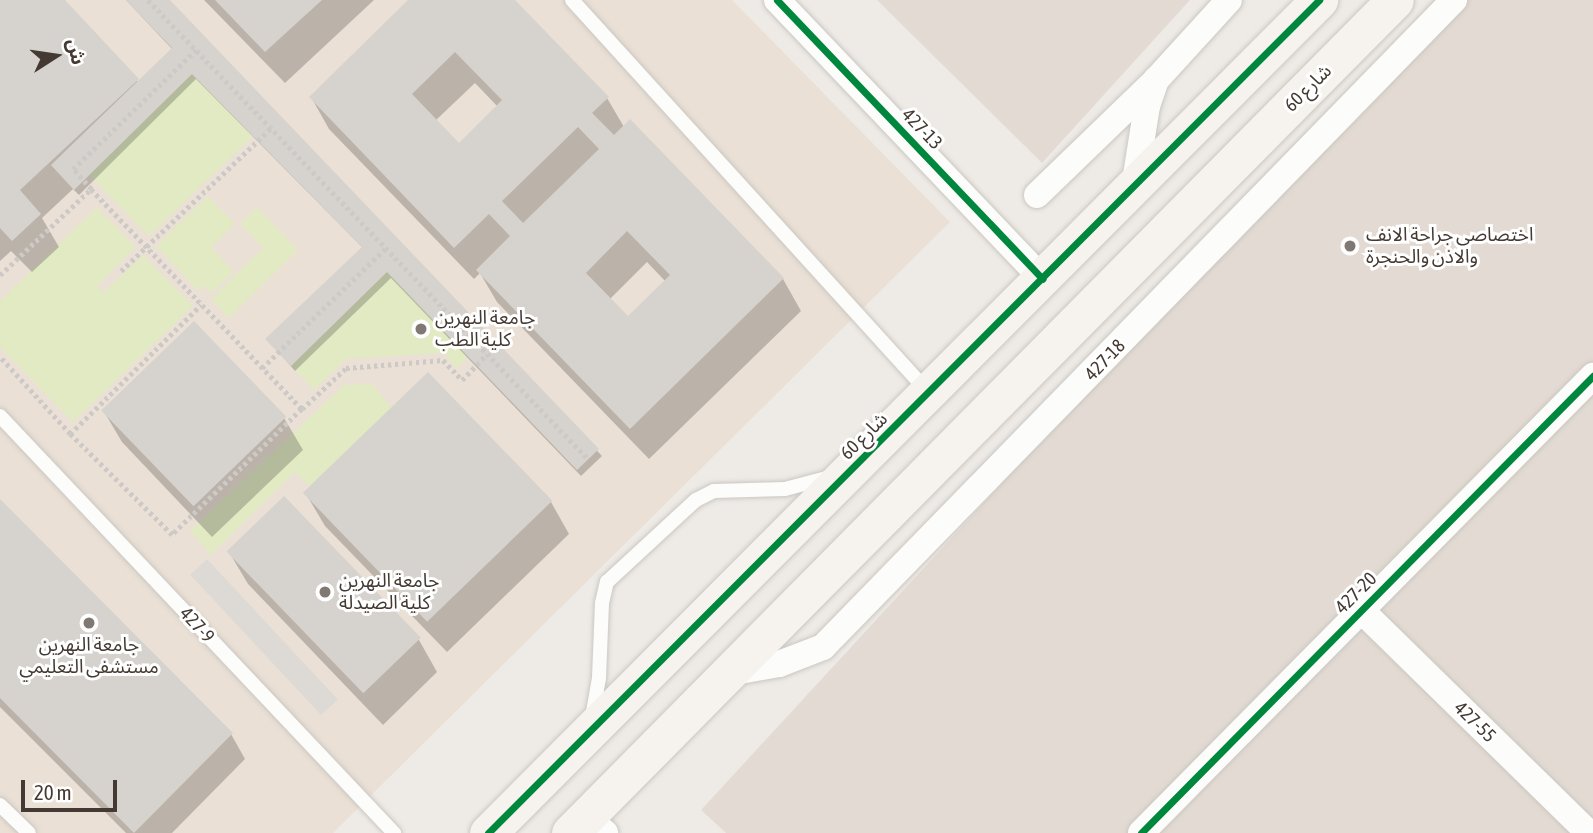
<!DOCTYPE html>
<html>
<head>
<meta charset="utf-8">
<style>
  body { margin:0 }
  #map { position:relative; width:1593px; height:833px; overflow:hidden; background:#eeebe6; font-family:"Asap Condensed","Noto Sans Arabic",sans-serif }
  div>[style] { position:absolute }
  .residential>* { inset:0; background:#e3dbd3 }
  .education>* { inset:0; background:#eae0d5 }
  .green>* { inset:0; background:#e2eac4; transform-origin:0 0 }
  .parking>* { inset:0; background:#dddad6; transform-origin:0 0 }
  .shadow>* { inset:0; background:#0003 }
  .building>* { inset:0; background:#d6d2cd; transform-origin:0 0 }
  .path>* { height:4.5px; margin-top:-2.25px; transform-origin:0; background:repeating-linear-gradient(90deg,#cdc9c6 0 3.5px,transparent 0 7px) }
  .roads { filter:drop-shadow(0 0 2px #cbc7c2) drop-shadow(0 0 2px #cbc7c2) }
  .lane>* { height:14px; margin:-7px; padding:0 7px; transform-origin:7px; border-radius:7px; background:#fcfcfb }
  .street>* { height:26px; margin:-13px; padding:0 13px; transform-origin:13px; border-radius:13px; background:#fcfcfb }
  .secondary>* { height:37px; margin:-18.5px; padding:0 18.5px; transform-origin:18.5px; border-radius:18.5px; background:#f6f2ed }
  .cycleway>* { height:7px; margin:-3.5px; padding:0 3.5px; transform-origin:3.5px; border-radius:3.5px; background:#00873e }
  .dots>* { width:19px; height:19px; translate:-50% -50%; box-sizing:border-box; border:4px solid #fff; border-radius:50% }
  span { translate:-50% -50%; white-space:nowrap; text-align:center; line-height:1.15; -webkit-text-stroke:6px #fff; paint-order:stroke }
  .street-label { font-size:19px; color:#443a33 }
  .poi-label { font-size:19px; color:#443a33 }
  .left { translate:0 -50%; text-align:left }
  .north { position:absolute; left:21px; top:21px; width:70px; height:70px; -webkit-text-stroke:5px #fff; paint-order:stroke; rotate:78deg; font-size:19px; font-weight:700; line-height:28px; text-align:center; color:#443a33 }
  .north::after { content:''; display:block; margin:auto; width:24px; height:32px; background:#443a33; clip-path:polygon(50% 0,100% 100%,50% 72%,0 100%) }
  .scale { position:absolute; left:21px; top:780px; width:96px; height:32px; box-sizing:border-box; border:4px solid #443a33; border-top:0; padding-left:9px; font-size:21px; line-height:24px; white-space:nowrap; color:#443a33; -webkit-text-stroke:5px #fff; paint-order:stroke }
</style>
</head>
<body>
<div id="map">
  <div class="residential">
    <div style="clip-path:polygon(877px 0,1190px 0,1042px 163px)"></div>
    <div style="clip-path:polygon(1447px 0,1593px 0,1593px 833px,726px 833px,701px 810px)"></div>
  </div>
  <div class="education">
    <div style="clip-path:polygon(0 0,732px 0,950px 222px,333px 833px,0 833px)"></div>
  </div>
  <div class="green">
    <div style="left:192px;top:74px;width:87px;height:144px;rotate:46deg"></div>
    <div style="clip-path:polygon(208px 196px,235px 224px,211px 247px,234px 272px,212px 293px,204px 286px,198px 291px,156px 246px)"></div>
    <div style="clip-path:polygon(97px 207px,136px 247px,97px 286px,103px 293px,143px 255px,193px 306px,73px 422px,0 347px,0 301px)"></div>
    <div style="clip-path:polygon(257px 207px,298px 250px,229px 318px,211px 299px,263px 248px,240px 224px)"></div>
    <div style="clip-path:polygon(387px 272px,468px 357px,457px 368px,443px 353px,346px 359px,314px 390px,291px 366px)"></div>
    <div style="clip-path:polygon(372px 384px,392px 408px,311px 487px,295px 472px,211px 555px,190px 531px,344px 385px)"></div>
  </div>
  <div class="parking">
    <div style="left:207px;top:559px;width:192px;height:23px;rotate:47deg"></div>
  </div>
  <div class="shadow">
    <div style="clip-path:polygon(0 0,63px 0,139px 83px,173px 50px,126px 0,167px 0,602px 456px,581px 476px,391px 278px,295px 371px,268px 340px,363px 248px,196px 79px,79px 195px,73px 189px,42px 218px,59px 247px,32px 272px,11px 251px,0 261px)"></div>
    <div style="clip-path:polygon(204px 0,374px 0,285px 83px)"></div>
    <div style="clip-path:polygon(evenodd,410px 0,513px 0,607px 98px,624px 127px,783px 279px,801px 311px,649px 459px,497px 302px,480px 273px,474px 279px,329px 129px,311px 97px,410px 0,475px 83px,498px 107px,459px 145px,435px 121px,475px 83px,410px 0,647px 262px,666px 282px,627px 319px,609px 300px,647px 262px)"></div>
    <div style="clip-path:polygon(103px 410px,284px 418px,303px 450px,212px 537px,122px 442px)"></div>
    <div style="clip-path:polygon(306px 494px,551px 502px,569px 534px,447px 652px,325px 526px)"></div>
    <div style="clip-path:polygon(0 502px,231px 734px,245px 759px,172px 833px,126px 833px,0 707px)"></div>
    <div style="clip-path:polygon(229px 552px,419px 640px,437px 672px,383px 725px,248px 584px)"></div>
  </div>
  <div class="building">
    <div style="clip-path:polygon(0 0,65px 0,139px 79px,20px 190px,41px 214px,12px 241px,0 228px)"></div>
    <div style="clip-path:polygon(126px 0,170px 0,599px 449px,577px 470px,387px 272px,291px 366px,265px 339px,362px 247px,192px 74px,74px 190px,51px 165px,172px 48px)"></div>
    <div style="clip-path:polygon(215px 0,322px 0,265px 52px)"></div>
    <div style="clip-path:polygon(evenodd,408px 0,515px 0,609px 97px,592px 113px,614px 135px,630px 119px,784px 278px,630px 429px,476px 270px,510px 236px,489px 214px,454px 248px,309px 97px,408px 0,455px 52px,502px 100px,459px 143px,412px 94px,455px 52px,408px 0,578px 127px,599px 149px,523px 223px,502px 201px,578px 127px,408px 0,627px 231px,670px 275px,628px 316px,586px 273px,627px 231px)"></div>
    <div style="left:194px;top:321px;width:133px;height:129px;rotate:46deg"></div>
    <div style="left:428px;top:372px;width:179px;height:174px;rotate:46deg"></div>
    <div style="left:284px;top:496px;width:197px;height:80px;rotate:46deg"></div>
    <div style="clip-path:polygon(0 499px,233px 733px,134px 833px,0 698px)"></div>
  </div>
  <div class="path">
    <div style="left:148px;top:0;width:636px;rotate:46.21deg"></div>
    <div style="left:91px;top:189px;width:27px;rotate:-132deg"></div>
    <div style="left:73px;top:169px;width:171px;rotate:-44.1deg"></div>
    <div style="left:121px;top:271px;width:207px;rotate:-43.6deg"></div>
    <div style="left:0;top:275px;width:125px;rotate:-43.4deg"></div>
    <div style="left:91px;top:189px;width:305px;rotate:46.2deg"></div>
    <div style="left:302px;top:409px;width:181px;rotate:135.9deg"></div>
    <div style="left:172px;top:535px;width:144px;rotate:-135.3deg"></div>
    <div style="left:70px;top:434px;width:104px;rotate:-132.3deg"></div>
    <div style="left:262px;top:368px;width:173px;rotate:-44.1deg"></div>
    <div style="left:302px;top:409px;width:60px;rotate:-43deg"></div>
    <div style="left:346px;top:368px;width:97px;rotate:-4.7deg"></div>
    <div style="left:443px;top:360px;width:28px;rotate:46deg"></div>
    <div style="left:462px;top:380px;width:36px;rotate:-46deg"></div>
    <div style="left:70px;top:434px;width:184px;rotate:-44.6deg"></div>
  </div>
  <div class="roads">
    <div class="lane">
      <div style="left:572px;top:0;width:531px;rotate:47.75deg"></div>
      <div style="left:0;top:416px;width:574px;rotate:46.62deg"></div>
      <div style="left:592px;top:718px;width:41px;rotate:-80.1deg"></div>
      <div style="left:599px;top:678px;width:75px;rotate:-87.7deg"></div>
      <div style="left:602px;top:603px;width:22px;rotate:-77deg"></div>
      <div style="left:607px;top:582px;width:121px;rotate:-42.7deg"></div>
      <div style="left:696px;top:500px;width:20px;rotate:-27deg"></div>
      <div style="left:714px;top:491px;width:71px;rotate:-1.6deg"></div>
      <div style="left:785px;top:489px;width:47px;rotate:-14.9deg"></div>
      <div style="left:0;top:805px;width:40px;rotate:44deg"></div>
    </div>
    <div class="street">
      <div style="left:777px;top:0;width:385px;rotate:46.4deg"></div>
      <div style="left:1134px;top:188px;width:83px;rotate:-81deg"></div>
      <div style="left:1147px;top:106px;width:28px;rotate:-71deg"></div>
      <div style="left:1156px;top:80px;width:108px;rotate:-47.6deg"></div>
      <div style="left:1037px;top:195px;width:163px;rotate:-44deg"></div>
      <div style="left:1361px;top:610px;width:319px;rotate:44.4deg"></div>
      <div style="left:728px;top:673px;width:52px;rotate:-10deg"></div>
      <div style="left:779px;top:664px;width:47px;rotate:-21.1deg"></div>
      <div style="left:823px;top:647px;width:904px;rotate:-45.72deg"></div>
      <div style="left:586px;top:817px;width:25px;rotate:40deg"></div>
      <div style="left:1141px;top:833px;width:643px;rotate:-45.32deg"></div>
    </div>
    <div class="secondary">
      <div style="left:488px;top:833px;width:1177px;rotate:-45.07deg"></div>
      <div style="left:570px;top:833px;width:1172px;rotate:-45.28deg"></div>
    </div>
  </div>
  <div class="cycleway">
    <div style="left:777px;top:0;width:385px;rotate:46.4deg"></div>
    <div style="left:488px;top:833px;width:1177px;rotate:-45.07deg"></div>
    <div style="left:1141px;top:833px;width:643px;rotate:-45.32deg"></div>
  </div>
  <div class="dots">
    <div style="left:1350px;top:246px;background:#807872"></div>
    <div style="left:421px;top:329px;background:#807872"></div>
    <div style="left:325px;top:592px;background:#807872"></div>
    <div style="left:89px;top:623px;background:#807872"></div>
  </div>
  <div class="street-label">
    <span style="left:1308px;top:88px;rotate:-45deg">شارع 60</span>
    <span style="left:922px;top:129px;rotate:46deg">427-13</span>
    <span style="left:1105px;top:360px;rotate:-46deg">427-18</span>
    <span style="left:864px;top:436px;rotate:-45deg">شارع 60</span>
    <span style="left:1356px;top:593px;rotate:-45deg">427-20</span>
    <span style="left:197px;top:625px;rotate:47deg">427-9</span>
    <span style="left:1475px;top:722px;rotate:44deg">427-55</span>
  </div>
  <div class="poi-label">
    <span class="left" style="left:1366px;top:246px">اختصاصي جراحة الانف<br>والاذن والحنجرة</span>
    <span class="left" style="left:435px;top:329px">جامعة النهرين<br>كلية الطب</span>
    <span class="left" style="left:339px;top:592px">جامعة النهرين<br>كلية الصيدلة</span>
    <span style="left:89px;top:656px">جامعة النهرين<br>مستشفى التعليمي</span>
  </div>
  <div class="north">ش</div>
  <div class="scale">20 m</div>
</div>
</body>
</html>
